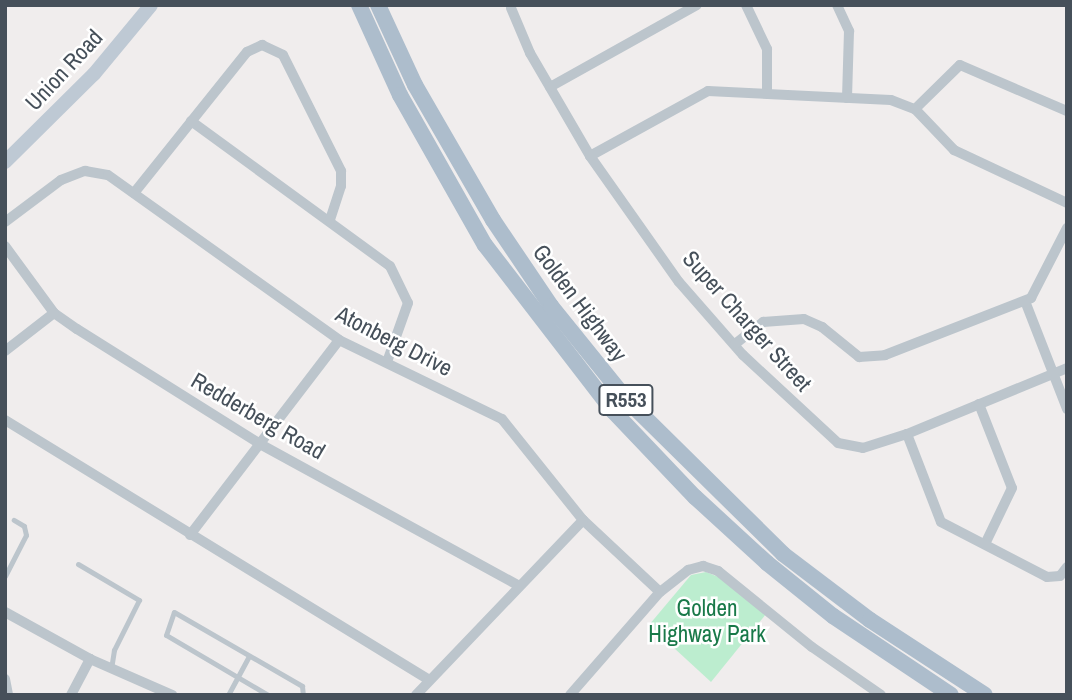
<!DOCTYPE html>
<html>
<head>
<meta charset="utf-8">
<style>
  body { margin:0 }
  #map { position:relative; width:1072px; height:700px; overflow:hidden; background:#f0eded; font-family:"Archivo Narrow",sans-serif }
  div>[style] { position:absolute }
  .green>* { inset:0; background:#bcedcf }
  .lane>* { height:5px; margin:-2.5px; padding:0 2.5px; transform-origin:2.5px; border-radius:2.5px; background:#bcc5cc }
  .street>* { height:10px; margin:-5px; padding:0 5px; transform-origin:5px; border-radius:5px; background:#bcc5cc }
  .secondary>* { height:14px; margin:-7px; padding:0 7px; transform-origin:7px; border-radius:7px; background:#bec9d4 }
  .primary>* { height:16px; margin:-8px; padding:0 8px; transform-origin:8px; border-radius:8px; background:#adbdcc }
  span { translate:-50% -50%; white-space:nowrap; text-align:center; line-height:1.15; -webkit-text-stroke:5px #fff; paint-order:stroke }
  .shield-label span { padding:2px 5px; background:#fff; border:2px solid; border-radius:5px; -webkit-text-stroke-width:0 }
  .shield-label { font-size:21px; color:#46505a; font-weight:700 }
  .street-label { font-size:23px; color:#46505a }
  .park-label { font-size:23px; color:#197949 }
  .frame { position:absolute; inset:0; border:7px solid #46505a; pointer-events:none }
</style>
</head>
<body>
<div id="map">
  <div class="green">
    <div style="clip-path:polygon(706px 572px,721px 578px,766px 614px,711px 682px,649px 625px,691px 575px)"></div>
  </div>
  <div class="lane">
    <div style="left:78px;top:564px;width:71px;rotate:30.5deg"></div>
    <div style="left:139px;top:600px;width:56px;rotate:116.6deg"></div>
    <div style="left:114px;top:650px;width:19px;rotate:99deg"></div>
    <div style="left:5px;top:576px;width:46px;rotate:-62.9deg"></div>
    <div style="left:26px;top:535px;width:9px;rotate:-103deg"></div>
    <div style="left:24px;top:526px;width:12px;rotate:-149deg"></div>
    <div style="left:228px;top:695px;width:44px;rotate:-61.7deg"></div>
    <div style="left:268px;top:695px;width:118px;rotate:-149.5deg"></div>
    <div style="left:166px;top:635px;width:24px;rotate:-71deg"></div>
    <div style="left:174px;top:612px;width:148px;rotate:30deg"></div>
    <div style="left:302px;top:686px;width:9px;rotate:84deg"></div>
  </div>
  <div class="street">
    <div style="left:746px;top:5px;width:49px;rotate:64.5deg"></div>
    <div style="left:767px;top:49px;width:44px;rotate:90deg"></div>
    <div style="left:837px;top:5px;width:29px;rotate:65deg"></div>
    <div style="left:849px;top:31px;width:67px;rotate:91.7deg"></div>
    <div style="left:511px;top:8px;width:49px;rotate:67.1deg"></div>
    <div style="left:530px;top:53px;width:119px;rotate:59.8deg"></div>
    <div style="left:590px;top:156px;width:154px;rotate:54.8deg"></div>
    <div style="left:679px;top:282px;width:97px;rotate:48.8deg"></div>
    <div style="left:743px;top:355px;width:129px;rotate:42.8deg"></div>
    <div style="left:838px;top:443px;width:25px;rotate:11deg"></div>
    <div style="left:863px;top:448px;width:46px;rotate:-17.7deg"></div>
    <div style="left:907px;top:434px;width:173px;rotate:-22.4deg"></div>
    <div style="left:550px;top:87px;width:168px;rotate:-29.2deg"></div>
    <div style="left:915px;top:109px;width:63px;rotate:-44.4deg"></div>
    <div style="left:960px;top:65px;width:116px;rotate:23.3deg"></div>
    <div style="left:191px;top:121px;width:246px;rotate:36.1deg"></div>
    <div style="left:390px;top:266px;width:41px;rotate:64.1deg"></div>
    <div style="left:408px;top:303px;width:63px;rotate:109.6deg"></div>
    <div style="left:590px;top:156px;width:135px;rotate:-28.8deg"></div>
    <div style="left:708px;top:91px;width:183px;rotate:2.8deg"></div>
    <div style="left:891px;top:100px;width:26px;rotate:21deg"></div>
    <div style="left:915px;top:109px;width:57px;rotate:46.4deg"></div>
    <div style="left:954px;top:150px;width:125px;rotate:25.1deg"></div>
    <div style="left:134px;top:193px;width:181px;rotate:-51.3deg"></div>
    <div style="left:247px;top:52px;width:17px;rotate:-25deg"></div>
    <div style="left:262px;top:45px;width:23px;rotate:25deg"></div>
    <div style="left:283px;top:55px;width:130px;rotate:63.4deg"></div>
    <div style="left:341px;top:171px;width:15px;rotate:90deg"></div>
    <div style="left:341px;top:186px;width:35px;rotate:108deg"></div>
    <div style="left:5px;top:222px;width:70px;rotate:-36.9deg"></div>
    <div style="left:61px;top:180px;width:26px;rotate:-21deg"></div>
    <div style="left:85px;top:171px;width:23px;rotate:10deg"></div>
    <div style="left:108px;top:175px;width:284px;rotate:35.5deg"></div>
    <div style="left:339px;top:340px;width:181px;rotate:25.9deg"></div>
    <div style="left:502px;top:419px;width:129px;rotate:51.3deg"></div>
    <div style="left:583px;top:520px;width:105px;rotate:43.1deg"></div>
    <div style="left:5px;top:246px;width:83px;rotate:53.8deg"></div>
    <div style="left:54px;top:313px;width:28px;rotate:35deg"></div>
    <div style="left:77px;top:329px;width:216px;rotate:32.1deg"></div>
    <div style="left:260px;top:444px;width:294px;rotate:28.7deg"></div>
    <div style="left:1025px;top:301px;width:116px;rotate:68.7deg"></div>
    <div style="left:735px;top:344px;width:36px;rotate:-38deg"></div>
    <div style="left:763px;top:322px;width:41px;rotate:-4.2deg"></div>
    <div style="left:804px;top:319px;width:20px;rotate:24deg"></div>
    <div style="left:822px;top:327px;width:48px;rotate:39deg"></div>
    <div style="left:859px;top:357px;width:26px;rotate:-4deg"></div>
    <div style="left:885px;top:355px;width:157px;rotate:-21.3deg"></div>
    <div style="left:1031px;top:298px;width:79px;rotate:-62.8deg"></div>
    <div style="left:5px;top:351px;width:62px;rotate:-37.8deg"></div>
    <div style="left:979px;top:404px;width:90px;rotate:68.6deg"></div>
    <div style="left:1012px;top:488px;width:62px;rotate:115.7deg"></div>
    <div style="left:5px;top:420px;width:495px;rotate:31.5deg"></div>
    <div style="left:907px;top:434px;width:94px;rotate:68.9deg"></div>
    <div style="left:941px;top:522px;width:119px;rotate:27.4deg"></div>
    <div style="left:1047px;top:577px;width:13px;rotate:-4deg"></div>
    <div style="left:1060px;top:576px;width:11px;rotate:-52deg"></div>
    <div style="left:190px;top:535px;width:245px;rotate:-52.6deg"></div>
    <div style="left:5px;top:612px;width:97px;rotate:28.9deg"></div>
    <div style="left:90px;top:659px;width:90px;rotate:23.7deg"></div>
    <div style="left:5px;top:679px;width:16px;rotate:79deg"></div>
    <div style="left:71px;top:695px;width:41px;rotate:-62.2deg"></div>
    <div style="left:416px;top:695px;width:242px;rotate:-46.3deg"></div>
    <div style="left:570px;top:695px;width:137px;rotate:-48.9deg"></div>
    <div style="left:660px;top:592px;width:36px;rotate:-38deg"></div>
    <div style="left:688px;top:570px;width:16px;rotate:-15deg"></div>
    <div style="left:703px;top:566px;width:16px;rotate:18deg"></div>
    <div style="left:718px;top:571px;width:121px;rotate:39deg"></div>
    <div style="left:812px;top:647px;width:84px;rotate:34.8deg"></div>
  </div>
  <div class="secondary">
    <div style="left:5px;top:162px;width:125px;rotate:-44.7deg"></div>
    <div style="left:94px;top:74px;width:89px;rotate:-50.4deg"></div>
  </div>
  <div class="primary">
    <div style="left:359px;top:5px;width:99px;rotate:65.5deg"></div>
    <div style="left:400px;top:95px;width:172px;rotate:60.5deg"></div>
    <div style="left:485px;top:245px;width:210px;rotate:52.4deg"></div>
    <div style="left:613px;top:411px;width:119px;rotate:46.4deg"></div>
    <div style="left:695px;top:497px;width:98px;rotate:42.5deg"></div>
    <div style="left:767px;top:563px;width:85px;rotate:38.8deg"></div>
    <div style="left:833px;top:616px;width:142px;rotate:33.8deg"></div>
    <div style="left:378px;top:5px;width:88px;rotate:65.2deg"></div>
    <div style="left:415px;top:85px;width:156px;rotate:60deg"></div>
    <div style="left:493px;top:220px;width:104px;rotate:56deg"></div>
    <div style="left:551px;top:306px;width:119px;rotate:51.1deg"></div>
    <div style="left:626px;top:399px;width:221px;rotate:44.6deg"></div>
    <div style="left:783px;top:554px;width:109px;rotate:37.2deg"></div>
    <div style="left:870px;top:620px;width:137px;rotate:33.1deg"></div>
  </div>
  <div class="shield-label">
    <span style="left:626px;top:400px">R553</span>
  </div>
  <div class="street-label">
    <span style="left:64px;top:70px;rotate:-47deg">Union Road</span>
    <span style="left:580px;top:303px;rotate:53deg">Golden Highway</span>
    <span style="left:747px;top:321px;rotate:48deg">Super Charger Street</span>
    <span style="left:394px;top:341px;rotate:27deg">Atonberg Drive</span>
    <span style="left:258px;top:416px;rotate:30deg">Redderberg Road</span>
  </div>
  <div class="park-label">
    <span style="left:707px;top:621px">Golden<br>Highway Park</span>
  </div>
  <div class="frame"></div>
</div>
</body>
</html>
